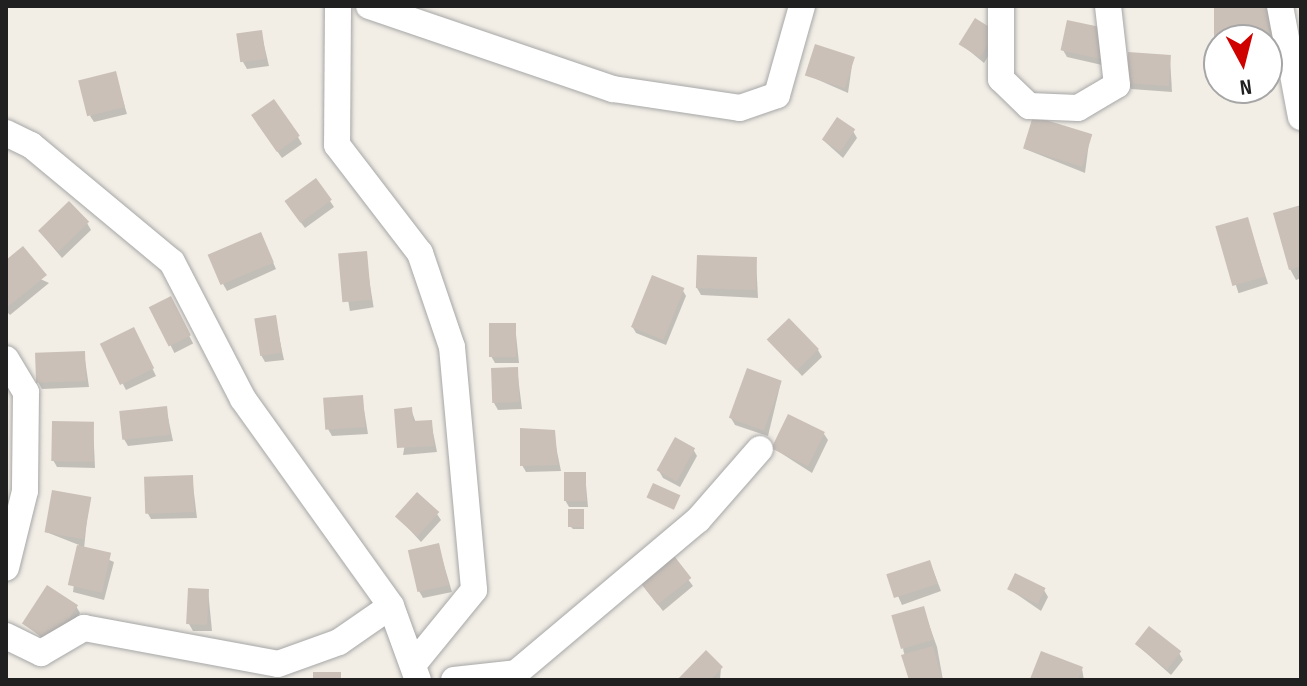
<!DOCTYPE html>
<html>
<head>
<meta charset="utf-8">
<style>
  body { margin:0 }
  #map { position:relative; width:1307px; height:686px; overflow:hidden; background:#f2eee6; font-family:"Sofia Sans Condensed",sans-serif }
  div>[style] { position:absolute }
  .shadow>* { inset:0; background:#0003; transform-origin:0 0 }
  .building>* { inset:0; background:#cac0b8; transform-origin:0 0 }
  .roads { filter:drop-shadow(0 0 2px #a7a7a7) drop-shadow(0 0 2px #a7a7a7) }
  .street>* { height:26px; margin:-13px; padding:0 13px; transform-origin:13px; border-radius:13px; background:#fff }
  span { translate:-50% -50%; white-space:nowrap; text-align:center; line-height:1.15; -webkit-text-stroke:7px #fff; paint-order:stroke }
  .frame { position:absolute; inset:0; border:8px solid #202020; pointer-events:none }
  .north { position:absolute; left:1203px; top:24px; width:80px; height:80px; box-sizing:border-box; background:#fff; border:2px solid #a6a6a6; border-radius:50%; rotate:173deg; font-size:22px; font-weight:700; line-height:32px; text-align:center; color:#202020 }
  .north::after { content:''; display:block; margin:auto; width:28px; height:36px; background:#d00200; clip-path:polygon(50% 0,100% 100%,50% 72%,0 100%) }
</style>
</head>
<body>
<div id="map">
  <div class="shadow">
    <div style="clip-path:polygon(1216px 6px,1276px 6px,1279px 48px,1267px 48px,1267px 40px,1219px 43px)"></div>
    <div style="clip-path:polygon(1105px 29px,1102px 65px,1067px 57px,1063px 50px)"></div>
    <div style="clip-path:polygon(261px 32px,269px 66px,247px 69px,243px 62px)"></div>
    <div style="clip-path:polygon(998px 40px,984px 63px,961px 44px)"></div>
    <div style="clip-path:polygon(1170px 57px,1172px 92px,1131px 89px,1127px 82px)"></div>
    <div style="clip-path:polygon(853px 58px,848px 93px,807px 75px)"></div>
    <div style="clip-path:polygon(115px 74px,127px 114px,94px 122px,90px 116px)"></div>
    <div style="clip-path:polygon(257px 123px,298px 137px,302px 144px,282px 158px)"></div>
    <div style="clip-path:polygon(853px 131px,857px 138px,843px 158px,823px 140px)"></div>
    <div style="clip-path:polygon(1090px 135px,1085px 173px,1025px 149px)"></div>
    <div style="clip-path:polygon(330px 201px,334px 207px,305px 228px,290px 208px)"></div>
    <div style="clip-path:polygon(1301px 207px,1301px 278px,1296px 280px,1290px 269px)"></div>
    <div style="left:1247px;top:219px;width:68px;height:31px;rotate:72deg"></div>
    <div style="clip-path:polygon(87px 223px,91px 230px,62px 258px,39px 231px)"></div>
    <div style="clip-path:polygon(264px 242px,276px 269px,227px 291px,223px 284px)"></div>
    <div style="left:365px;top:253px;width:55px;height:24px;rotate:81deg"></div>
    <div style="clip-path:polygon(756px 259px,758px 298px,701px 295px,697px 288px)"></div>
    <div style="clip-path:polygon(6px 263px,49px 283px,10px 315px,6px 311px)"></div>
    <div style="clip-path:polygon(682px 289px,686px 296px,666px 345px,636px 333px,632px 326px)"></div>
    <div style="left:170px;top:298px;width:51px;height:21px;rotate:63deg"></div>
    <div style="clip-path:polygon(275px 318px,284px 360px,265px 362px,261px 355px)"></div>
    <div style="clip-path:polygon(515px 325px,519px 363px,495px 363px,491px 356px)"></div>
    <div style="clip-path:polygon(137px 337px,156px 376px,126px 390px,103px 345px)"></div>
    <div style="clip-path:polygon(770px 340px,818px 350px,822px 357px,802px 376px)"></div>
    <div style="clip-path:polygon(84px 353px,89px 387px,42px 389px,38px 382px)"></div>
    <div style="clip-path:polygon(517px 369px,522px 409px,498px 410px,494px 403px)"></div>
    <div style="clip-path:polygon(781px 382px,768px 436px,735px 425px,731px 418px)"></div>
    <div style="clip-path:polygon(362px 397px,368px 434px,332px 436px,328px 429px)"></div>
    <div style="clip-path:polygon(166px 408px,173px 441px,128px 446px,124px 439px)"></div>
    <div style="clip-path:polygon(411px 409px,416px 423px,431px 422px,437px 452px,403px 455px)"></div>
    <div style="clip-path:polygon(93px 424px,95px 468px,57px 467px,53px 460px)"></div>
    <div style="clip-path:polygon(553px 432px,561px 471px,526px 472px,522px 465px)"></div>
    <div style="clip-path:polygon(824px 434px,828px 440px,812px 473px,773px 448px)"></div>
    <div style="clip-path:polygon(693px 449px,697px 456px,680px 487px,663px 478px,659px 471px)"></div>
    <div style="clip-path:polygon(585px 474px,588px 507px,569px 507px,565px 500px)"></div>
    <div style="clip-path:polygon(192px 477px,197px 518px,151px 519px,147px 512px)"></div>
    <div style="clip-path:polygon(89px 499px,84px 549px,114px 562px,104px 600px,73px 592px,79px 545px,46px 532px)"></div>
    <div style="clip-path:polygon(583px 511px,584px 529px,573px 529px,571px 527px)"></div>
    <div style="clip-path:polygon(437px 514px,441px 520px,421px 542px,397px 516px)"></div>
    <div style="clip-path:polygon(438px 545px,452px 592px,423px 598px,419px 591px)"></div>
    <div style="clip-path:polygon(670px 555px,693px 586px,663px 611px,643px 586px)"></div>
    <div style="clip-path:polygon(933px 570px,941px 591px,902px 605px,890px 578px)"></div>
    <div style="clip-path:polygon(1009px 589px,1044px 590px,1048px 597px,1041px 611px)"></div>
    <div style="clip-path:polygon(208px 590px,212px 631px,193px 631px,189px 624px)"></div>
    <div style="clip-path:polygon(76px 606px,80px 613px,57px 649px,24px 624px)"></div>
    <div style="clip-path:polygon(923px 608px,937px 647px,943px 680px,911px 680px,903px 649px)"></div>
    <div style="clip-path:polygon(1136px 644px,1179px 653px,1183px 660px,1171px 675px)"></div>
    <div style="clip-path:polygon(1042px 653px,1082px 669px,1084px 680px,1032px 680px)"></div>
    <div style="clip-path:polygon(721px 668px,720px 680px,680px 680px)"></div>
  </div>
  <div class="building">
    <div style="left:1214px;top:6px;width:59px;height:34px"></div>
    <div style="left:975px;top:18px;width:25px;height:31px;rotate:32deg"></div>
    <div style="left:1067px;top:20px;width:40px;height:31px;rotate:12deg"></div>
    <div style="left:262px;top:30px;width:29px;height:26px;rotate:82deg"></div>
    <div style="left:815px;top:44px;width:42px;height:33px;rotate:18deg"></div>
    <div style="left:1128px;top:52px;width:43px;height:31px;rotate:4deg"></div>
    <div style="left:116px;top:71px;width:37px;height:39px;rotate:76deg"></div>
    <div style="left:274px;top:99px;width:45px;height:28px;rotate:55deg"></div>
    <div style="left:1033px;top:116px;width:62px;height:34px;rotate:17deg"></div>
    <div style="left:837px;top:117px;width:22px;height:27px;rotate:34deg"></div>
    <div style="left:316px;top:178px;width:27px;height:39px;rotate:54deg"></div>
    <div style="left:69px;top:201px;width:29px;height:43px;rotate:46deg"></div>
    <div style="clip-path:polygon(1301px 205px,1301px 266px,1289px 270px,1273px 213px)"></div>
    <div style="left:1248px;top:217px;width:62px;height:34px;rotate:74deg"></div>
    <div style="left:261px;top:232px;width:33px;height:58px;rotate:67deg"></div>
    <div style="clip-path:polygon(23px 246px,47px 275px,6px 308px,6px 260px)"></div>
    <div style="left:367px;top:251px;width:49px;height:29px;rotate:85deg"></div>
    <div style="left:697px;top:255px;width:60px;height:33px;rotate:2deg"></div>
    <div style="left:652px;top:275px;width:35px;height:56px;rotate:22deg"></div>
    <div style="left:171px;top:296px;width:44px;height:25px;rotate:63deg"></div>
    <div style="left:276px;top:315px;width:38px;height:22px;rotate:81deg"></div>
    <div style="left:789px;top:318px;width:43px;height:31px;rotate:46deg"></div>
    <div style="left:489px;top:323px;width:27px;height:34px"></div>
    <div style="left:134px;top:327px;width:46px;height:38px;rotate:64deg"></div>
    <div style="left:85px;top:351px;width:30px;height:50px;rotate:88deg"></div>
    <div style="left:518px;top:367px;width:35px;height:27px;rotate:88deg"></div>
    <div style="left:747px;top:368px;width:37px;height:53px;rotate:20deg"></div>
    <div style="left:363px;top:395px;width:32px;height:40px;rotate:86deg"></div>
    <div style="left:167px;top:406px;width:29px;height:48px;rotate:84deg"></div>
    <div style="clip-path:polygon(412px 407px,413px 421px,432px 420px,434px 446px,397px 448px,394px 409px)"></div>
    <div style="left:788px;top:414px;width:41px;height:38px;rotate:26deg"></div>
    <div style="left:52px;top:421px;width:42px;height:40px;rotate:1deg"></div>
    <div style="clip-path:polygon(520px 428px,555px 430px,558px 465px,520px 466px)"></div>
    <div style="left:675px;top:437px;width:23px;height:38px;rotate:29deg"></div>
    <div style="left:564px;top:472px;width:22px;height:29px"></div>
    <div style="left:193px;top:475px;width:37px;height:49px;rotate:88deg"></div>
    <div style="left:653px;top:483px;width:30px;height:16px;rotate:24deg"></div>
    <div style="left:52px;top:490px;width:40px;height:43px;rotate:10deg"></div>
    <div style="left:417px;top:492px;width:30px;height:33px;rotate:42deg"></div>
    <div style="left:584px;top:509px;width:18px;height:16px;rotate:90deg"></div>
    <div style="left:439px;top:543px;width:43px;height:32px;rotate:77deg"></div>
    <div style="left:77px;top:545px;width:35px;height:41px;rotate:13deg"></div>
    <div style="left:671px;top:552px;width:33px;height:43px;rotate:52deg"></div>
    <div style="left:930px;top:560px;width:25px;height:46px;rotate:72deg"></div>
    <div style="left:1015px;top:573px;width:34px;height:18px;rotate:26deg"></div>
    <div style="left:47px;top:585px;width:37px;height:46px;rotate:33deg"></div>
    <div style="left:188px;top:588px;width:21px;height:36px;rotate:3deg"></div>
    <div style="left:924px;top:606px;width:35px;height:34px;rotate:74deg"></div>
    <div style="left:1149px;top:626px;width:41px;height:23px;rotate:38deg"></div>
    <div style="clip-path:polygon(933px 646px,942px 680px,909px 680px,901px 655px)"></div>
    <div style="clip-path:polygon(706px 650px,723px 667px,710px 680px,677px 680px)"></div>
    <div style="clip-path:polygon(1041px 651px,1083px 667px,1078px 680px,1030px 679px)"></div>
    <div style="left:313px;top:672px;width:28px;height:8px"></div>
  </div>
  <div class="roads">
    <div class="street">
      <div style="left:338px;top:6px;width:139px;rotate:90.4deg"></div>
      <div style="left:337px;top:145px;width:136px;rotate:52.5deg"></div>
      <div style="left:420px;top:253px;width:99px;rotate:71.2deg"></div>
      <div style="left:452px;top:347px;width:244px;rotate:84.8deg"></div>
      <div style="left:474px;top:590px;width:92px;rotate:129.2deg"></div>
      <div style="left:369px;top:6px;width:258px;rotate:18.8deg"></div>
      <div style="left:613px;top:89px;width:128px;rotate:8.5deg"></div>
      <div style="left:740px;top:108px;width:39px;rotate:-19deg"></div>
      <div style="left:777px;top:95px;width:92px;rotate:-74.3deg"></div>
      <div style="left:1001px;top:6px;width:73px;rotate:90deg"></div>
      <div style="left:1001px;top:79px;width:39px;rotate:44deg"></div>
      <div style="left:1029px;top:106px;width:49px;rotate:2.3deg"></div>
      <div style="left:1078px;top:108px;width:45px;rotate:-30.5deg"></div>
      <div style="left:1117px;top:85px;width:80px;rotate:-96.5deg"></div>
      <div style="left:1280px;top:6px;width:113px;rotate:79.3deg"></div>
      <div style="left:6px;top:133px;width:28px;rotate:26deg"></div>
      <div style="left:31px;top:145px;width:183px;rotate:39.7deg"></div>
      <div style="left:172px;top:262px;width:154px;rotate:62.6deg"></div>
      <div style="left:243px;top:399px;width:254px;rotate:54.4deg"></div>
      <div style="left:6px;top:359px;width:39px;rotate:59deg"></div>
      <div style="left:26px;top:392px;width:99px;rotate:90.6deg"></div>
      <div style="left:25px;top:491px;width:79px;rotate:103.9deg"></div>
      <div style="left:6px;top:636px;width:39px;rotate:26deg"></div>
      <div style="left:41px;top:653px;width:50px;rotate:-30.2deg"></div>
      <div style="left:84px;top:628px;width:197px;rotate:10.5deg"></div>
      <div style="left:278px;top:664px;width:65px;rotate:-19.8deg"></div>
      <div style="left:339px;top:642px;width:63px;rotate:-34.7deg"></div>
      <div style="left:391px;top:606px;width:79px;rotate:70deg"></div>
      <div style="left:454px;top:680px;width:62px;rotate:-6.4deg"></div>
      <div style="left:516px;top:673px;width:238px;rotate:-40.1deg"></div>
      <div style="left:698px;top:520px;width:94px;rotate:-48.9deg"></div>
    </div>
  </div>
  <div class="frame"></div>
  <div class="north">N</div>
</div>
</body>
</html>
